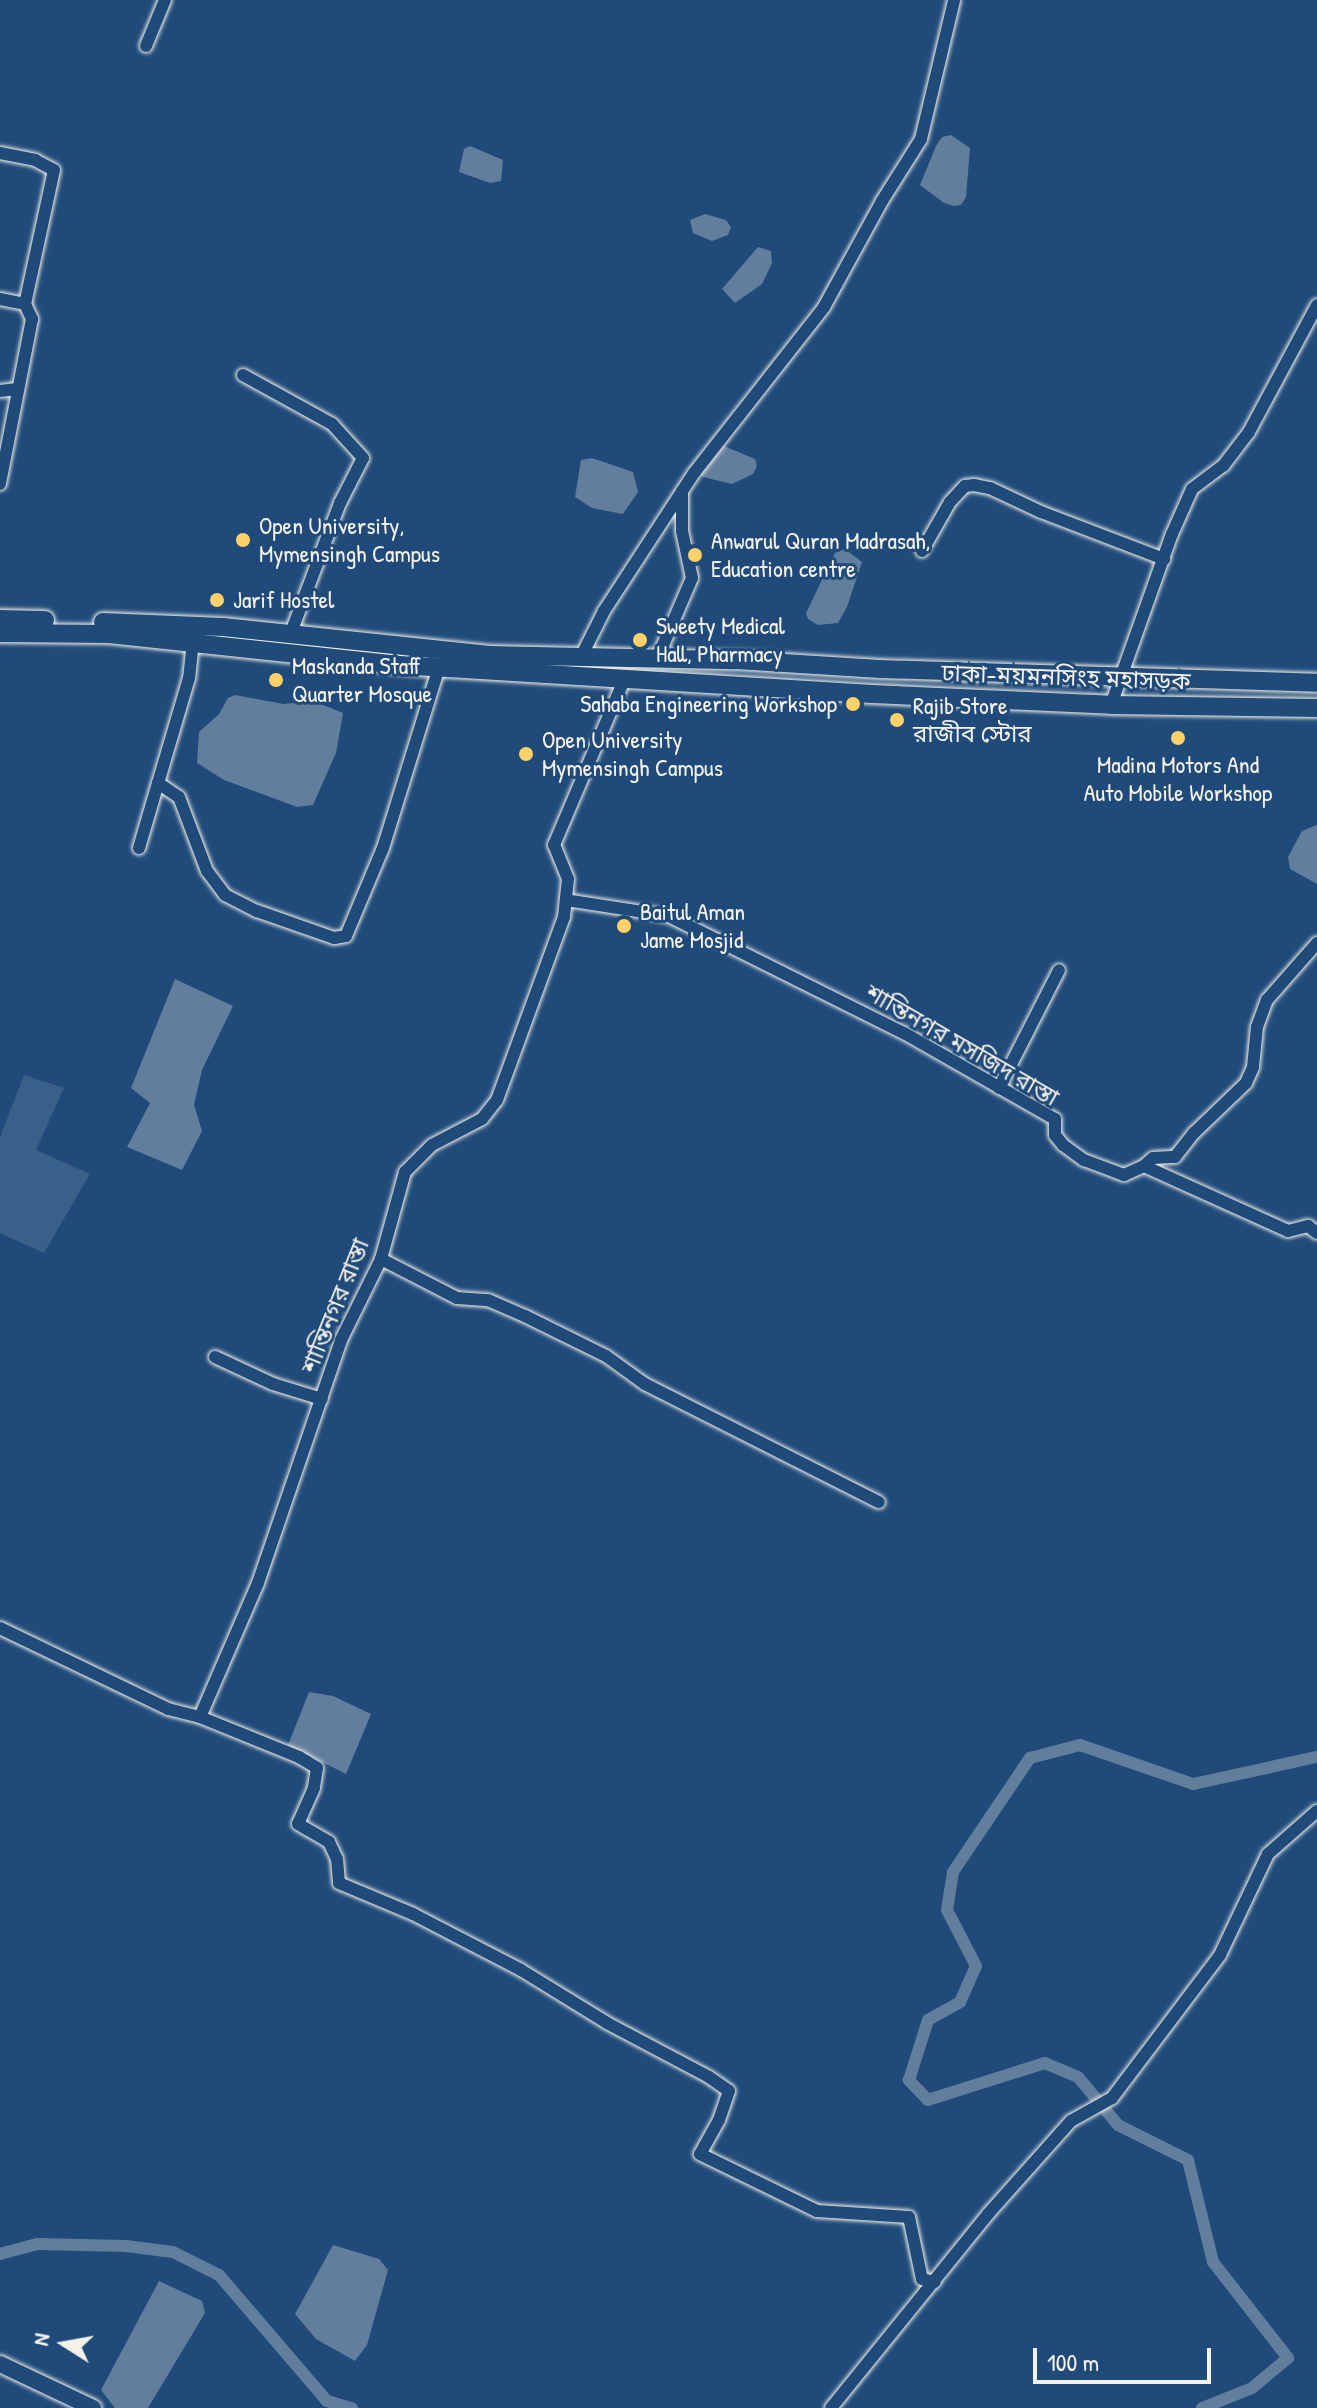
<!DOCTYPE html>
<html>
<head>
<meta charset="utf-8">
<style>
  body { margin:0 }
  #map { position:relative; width:1317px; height:2408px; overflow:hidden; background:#1f4a7a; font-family:"Patrick Hand","Noto Sans Bengali",sans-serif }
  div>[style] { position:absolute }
  .green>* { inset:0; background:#3a5f88 }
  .water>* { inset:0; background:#627e9d }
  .canal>* { height:12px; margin:-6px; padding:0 6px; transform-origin:6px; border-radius:6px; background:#627e9d }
  .roads { filter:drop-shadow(0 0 2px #f4f1e8) drop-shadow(0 0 2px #f4f1e8) }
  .minor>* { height:12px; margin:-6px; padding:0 6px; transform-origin:6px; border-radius:6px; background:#1f4a7a }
  .tertiary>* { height:16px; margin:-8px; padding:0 8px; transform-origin:8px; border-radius:8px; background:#1f4a7a }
  .secondary>* { height:18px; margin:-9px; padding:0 9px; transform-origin:9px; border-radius:9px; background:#1f4a7a }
  .dots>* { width:22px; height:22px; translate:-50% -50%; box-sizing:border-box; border:4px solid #1f4a7a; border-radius:50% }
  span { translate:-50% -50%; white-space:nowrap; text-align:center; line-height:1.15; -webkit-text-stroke:6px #1f4a7a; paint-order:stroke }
  .poi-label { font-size:24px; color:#f4f1e8 }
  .left { translate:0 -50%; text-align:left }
  .right { translate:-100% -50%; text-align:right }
  .street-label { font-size:24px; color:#f4f1e8 }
  .north { position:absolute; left:24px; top:2304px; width:80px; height:80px; -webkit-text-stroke:6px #1f4a7a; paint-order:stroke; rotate:281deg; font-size:22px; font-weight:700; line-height:32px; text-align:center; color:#f4f1e8 }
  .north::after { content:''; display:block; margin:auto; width:28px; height:36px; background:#f4f1e8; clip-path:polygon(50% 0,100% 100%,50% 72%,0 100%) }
  .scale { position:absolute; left:1033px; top:2348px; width:178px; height:36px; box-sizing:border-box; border:4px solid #f4f1e8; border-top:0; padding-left:10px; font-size:24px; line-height:28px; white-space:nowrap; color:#f4f1e8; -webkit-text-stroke:6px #1f4a7a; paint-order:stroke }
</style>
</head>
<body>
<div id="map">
  <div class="green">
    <div style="clip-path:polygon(24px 1075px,64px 1088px,36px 1150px,90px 1174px,44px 1253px,0 1233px,0 1137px)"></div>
  </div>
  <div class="water">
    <div style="clip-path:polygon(951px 135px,970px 148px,966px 197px,961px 205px,954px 206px,944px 203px,920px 185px,936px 146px,942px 137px)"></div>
    <div style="clip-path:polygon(470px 146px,503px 160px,501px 181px,490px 183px,459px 172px,464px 149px)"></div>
    <div style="clip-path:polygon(705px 214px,726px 220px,731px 227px,728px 235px,712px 241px,693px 233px,690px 220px)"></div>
    <div style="clip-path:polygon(758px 247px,771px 251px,772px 263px,762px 284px,735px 303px,722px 289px)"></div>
    <div style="clip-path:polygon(724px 446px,755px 459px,757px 466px,753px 474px,732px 484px,703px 477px,701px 474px,716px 451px)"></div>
    <div style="clip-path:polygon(592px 458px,633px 472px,638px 492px,623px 514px,592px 508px,575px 497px,581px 460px)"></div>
    <div style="clip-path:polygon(845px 549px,862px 562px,847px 607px,838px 623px,818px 625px,808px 619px,806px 613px,835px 553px)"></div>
    <div style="clip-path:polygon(235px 695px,283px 704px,313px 701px,343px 713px,336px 753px,313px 805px,297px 807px,224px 780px,197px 763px,199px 732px,219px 714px,228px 698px)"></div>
    <div style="clip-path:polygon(1317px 825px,1317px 884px,1290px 869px,1288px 857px,1302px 831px)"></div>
    <div style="clip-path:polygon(175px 979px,233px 1006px,202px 1070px,194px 1105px,202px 1131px,182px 1170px,127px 1147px,150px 1103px,131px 1088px)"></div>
    <div style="clip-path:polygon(309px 1692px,333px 1696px,371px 1714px,346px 1774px,288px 1745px)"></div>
    <div style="clip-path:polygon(333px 2245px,379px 2259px,388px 2270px,367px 2345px,355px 2361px,316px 2339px,295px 2314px)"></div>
    <div style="clip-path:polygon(159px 2281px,202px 2301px,205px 2313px,148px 2408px,115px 2408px,101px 2390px)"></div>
  </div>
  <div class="canal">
    <div style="left:0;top:2254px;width:38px;rotate:-15deg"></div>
    <div style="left:37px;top:2244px;width:89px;rotate:1.3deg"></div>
    <div style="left:126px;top:2246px;width:47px;rotate:7.3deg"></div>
    <div style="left:173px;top:2252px;width:51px;rotate:26.6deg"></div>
    <div style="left:219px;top:2275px;width:166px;rotate:49.4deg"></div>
    <div style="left:327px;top:2401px;width:26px;rotate:16deg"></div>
    <div style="left:1202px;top:2408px;width:54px;rotate:-21.8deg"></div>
    <div style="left:1252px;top:2388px;width:47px;rotate:-39.8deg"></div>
    <div style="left:1288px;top:2358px;width:122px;rotate:-128deg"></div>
    <div style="left:1213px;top:2262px;width:105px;rotate:-103.8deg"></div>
    <div style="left:1188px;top:2160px;width:78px;rotate:-153.4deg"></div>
    <div style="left:1118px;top:2125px;width:62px;rotate:-129.8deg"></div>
    <div style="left:1078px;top:2077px;width:36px;rotate:-157deg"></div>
    <div style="left:1045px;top:2063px;width:123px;rotate:162.5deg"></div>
    <div style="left:928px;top:2100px;width:28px;rotate:-134deg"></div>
    <div style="left:909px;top:2080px;width:63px;rotate:-72.4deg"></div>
    <div style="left:928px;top:2020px;width:37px;rotate:-29deg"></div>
    <div style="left:960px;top:2002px;width:39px;rotate:-66deg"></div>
    <div style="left:976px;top:1966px;width:63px;rotate:-117.4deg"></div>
    <div style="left:947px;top:1910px;width:38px;rotate:-81deg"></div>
    <div style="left:953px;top:1872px;width:138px;rotate:-56deg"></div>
    <div style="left:1030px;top:1758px;width:52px;rotate:-14.6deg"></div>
    <div style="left:1080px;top:1745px;width:120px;rotate:19deg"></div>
    <div style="left:1193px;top:1784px;width:127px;rotate:-12.3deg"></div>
  </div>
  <div class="roads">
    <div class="minor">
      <div style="left:146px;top:46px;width:50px;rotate:-67.6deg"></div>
      <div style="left:0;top:153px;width:36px;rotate:11deg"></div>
      <div style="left:35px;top:160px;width:21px;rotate:28deg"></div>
      <div style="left:54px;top:170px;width:137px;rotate:102.2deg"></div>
      <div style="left:25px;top:304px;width:17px;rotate:65deg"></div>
      <div style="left:32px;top:319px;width:168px;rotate:101deg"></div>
      <div style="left:0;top:299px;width:25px;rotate:11deg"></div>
      <div style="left:243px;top:375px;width:102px;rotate:28.8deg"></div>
      <div style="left:332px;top:424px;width:46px;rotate:47.6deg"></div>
      <div style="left:363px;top:458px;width:51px;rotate:117.1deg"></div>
      <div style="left:340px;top:503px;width:141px;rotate:110.7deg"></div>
      <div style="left:0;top:391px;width:17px;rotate:-7deg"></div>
      <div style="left:922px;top:551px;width:56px;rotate:-60.3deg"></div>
      <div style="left:950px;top:502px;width:22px;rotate:-47deg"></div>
      <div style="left:965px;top:486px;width:9px;rotate:-6deg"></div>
      <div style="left:974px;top:485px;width:16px;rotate:11deg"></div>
      <div style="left:990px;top:488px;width:56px;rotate:25.2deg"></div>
      <div style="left:1041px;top:512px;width:132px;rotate:20.9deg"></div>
      <div style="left:193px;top:641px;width:37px;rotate:96deg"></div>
      <div style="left:189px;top:678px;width:109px;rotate:106.4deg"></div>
      <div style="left:158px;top:783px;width:25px;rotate:34deg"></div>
      <div style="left:179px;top:797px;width:79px;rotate:69.3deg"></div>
      <div style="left:207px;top:871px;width:30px;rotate:53deg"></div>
      <div style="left:225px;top:895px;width:36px;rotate:27deg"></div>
      <div style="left:257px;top:911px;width:82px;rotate:19.3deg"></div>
      <div style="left:334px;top:938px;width:12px;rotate:-9deg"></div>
      <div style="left:346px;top:936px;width:95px;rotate:-67.2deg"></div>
      <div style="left:383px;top:848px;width:189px;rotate:-72.8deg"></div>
      <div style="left:580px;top:659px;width:54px;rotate:-63.4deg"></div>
      <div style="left:604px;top:611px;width:165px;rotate:-56.9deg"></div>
      <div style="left:694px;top:473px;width:211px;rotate:-51.9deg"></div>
      <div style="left:824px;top:307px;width:121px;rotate:-61.3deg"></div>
      <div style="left:882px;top:201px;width:73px;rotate:-57.8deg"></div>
      <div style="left:921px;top:139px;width:143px;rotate:-76.6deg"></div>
      <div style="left:657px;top:659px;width:88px;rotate:-66.6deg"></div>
      <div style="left:692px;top:578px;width:48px;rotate:-102deg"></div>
      <div style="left:682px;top:531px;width:40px;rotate:-90deg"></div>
      <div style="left:1111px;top:705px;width:182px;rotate:-70.4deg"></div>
      <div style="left:1172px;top:534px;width:49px;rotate:-66deg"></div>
      <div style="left:1192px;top:489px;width:39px;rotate:-37deg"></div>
      <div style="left:1223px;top:466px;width:43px;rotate:-52.6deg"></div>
      <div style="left:1249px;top:432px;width:144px;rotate:-61.8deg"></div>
      <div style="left:139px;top:848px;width:68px;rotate:-73.7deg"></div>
      <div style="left:566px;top:900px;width:104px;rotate:8.8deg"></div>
      <div style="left:669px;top:916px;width:263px;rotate:26.5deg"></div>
      <div style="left:904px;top:1033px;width:174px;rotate:29.7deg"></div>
      <div style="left:1055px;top:1119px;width:16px;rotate:90deg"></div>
      <div style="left:1055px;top:1135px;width:13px;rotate:51deg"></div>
      <div style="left:1063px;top:1145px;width:26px;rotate:36deg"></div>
      <div style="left:1084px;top:1160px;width:43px;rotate:20.6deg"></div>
      <div style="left:1124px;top:1175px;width:22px;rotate:-24deg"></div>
      <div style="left:1144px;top:1166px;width:158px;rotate:24.3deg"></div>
      <div style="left:1288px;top:1231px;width:21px;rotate:-14deg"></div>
      <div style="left:1308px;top:1226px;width:11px;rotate:38deg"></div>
      <div style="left:999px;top:1088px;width:132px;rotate:-63deg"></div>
      <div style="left:1144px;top:1166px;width:12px;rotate:-42deg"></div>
      <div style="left:1153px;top:1158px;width:22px;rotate:-3deg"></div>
      <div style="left:1175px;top:1157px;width:31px;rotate:-52deg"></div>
      <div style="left:1194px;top:1133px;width:72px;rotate:-43.9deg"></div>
      <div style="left:1246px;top:1083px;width:17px;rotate:-66deg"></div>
      <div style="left:1253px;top:1067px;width:40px;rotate:-84.3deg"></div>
      <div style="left:1257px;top:1027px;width:29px;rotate:-70deg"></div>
      <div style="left:1267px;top:1000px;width:76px;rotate:-48.7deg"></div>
      <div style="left:381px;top:1259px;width:85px;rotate:27.2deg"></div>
      <div style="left:457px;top:1298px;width:31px;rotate:4deg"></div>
      <div style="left:488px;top:1300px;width:40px;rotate:23.4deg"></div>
      <div style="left:525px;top:1316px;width:90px;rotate:26.3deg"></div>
      <div style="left:606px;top:1356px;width:48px;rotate:35.7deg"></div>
      <div style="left:645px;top:1384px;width:262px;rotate:26.8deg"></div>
      <div style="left:215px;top:1357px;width:64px;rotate:25deg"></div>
      <div style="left:273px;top:1384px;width:51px;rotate:17deg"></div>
      <div style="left:0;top:1628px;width:187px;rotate:25.7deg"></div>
      <div style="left:168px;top:1709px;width:33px;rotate:14deg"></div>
      <div style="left:200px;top:1717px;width:107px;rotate:22deg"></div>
      <div style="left:299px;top:1757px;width:21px;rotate:31deg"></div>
      <div style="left:317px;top:1768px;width:20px;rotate:99deg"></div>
      <div style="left:314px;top:1788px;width:39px;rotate:114deg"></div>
      <div style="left:298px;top:1824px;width:36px;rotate:30deg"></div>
      <div style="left:329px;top:1842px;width:19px;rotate:65deg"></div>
      <div style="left:337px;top:1859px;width:24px;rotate:85deg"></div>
      <div style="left:339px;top:1883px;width:80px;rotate:22.7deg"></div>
      <div style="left:413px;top:1914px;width:122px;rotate:27.4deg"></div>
      <div style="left:521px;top:1970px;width:101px;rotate:31.6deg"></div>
      <div style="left:607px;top:2023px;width:115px;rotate:27.9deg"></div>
      <div style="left:709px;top:2077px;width:24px;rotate:35deg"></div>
      <div style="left:729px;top:2091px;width:31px;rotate:109deg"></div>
      <div style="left:719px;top:2120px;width:39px;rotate:119deg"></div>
      <div style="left:700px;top:2154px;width:130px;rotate:26deg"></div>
      <div style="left:817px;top:2211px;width:92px;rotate:3.7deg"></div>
      <div style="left:909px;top:2217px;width:63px;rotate:78.2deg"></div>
      <div style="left:922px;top:2279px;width:13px;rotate:13deg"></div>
      <div style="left:200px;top:1717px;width:146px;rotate:-66.6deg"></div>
      <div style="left:258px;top:1583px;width:257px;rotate:-71.1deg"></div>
      <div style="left:341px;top:1340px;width:90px;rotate:-63.7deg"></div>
      <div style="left:381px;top:1259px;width:90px;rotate:-74.6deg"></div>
      <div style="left:405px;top:1172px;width:38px;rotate:-45deg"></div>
      <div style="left:432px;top:1145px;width:56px;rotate:-27.5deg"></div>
      <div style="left:482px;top:1119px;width:24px;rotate:-52deg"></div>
      <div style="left:497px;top:1100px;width:195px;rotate:-69.9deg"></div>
      <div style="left:564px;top:917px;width:38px;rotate:-84deg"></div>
      <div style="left:568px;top:879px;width:37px;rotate:-112deg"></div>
      <div style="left:554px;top:845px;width:181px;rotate:-67deg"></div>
      <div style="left:831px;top:2408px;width:250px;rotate:-51deg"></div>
      <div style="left:988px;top:2214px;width:125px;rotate:-48.3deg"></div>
      <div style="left:1071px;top:2121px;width:47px;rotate:-29.3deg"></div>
      <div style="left:1112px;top:2098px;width:179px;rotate:-52.9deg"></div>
      <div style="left:1220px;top:1955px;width:112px;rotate:-64.6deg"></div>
      <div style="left:1268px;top:1854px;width:65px;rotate:-41.3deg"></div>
    </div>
    <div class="tertiary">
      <div style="left:0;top:2364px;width:103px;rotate:25.3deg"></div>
    </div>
    <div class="secondary">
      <div style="left:0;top:619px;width:45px;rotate:1.3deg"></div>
      <div style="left:103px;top:622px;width:120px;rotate:2.4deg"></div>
      <div style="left:223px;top:627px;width:268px;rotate:6deg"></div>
      <div style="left:490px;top:655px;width:246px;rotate:1.2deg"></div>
      <div style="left:736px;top:660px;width:144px;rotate:3.6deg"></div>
      <div style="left:880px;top:669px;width:437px;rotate:1.8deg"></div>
      <div style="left:0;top:633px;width:109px;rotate:0.5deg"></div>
      <div style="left:109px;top:634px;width:292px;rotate:6.1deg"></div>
      <div style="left:399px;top:665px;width:474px;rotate:3.5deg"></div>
      <div style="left:872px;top:694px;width:239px;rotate:2.6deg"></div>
      <div style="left:1111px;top:705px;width:206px;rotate:0.8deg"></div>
    </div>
  </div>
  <div class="dots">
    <div style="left:243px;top:540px;background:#ffd166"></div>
    <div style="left:695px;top:555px;background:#ffd166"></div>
    <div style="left:217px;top:600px;background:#ffd166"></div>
    <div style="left:640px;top:640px;background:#ffd166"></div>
    <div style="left:276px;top:680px;background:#ffd166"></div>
    <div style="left:853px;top:704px;background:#ffd166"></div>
    <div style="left:897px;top:720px;background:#ffd166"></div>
    <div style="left:1178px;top:738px;background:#ffd166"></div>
    <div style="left:526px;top:754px;background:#ffd166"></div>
    <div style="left:624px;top:926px;background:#ffd166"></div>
  </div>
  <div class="poi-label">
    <span class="left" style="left:259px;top:540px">Open University,<br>Mymensingh Campus</span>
    <span class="left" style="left:711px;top:555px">Anwarul Quran Madrasah,<br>Education centre</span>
    <span class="left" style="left:233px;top:600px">Jarif Hostel</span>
    <span class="left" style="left:656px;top:640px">Sweety Medical<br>Hall, Pharmacy</span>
    <span class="left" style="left:292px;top:680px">Maskanda Staff<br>Quarter Mosque</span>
    <span class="right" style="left:837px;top:704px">Sahaba Engineering Workshop</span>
    <span class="left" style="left:913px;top:720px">Rajib Store<br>রাজীব স্টোর</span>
    <span class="left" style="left:542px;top:754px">Open University<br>Mymensingh Campus</span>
    <span style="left:1178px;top:779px">Madina Motors And<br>Auto Mobile Workshop</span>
    <span class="left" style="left:640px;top:926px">Baitul Aman<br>Jame Mosjid</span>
  </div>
  <div class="street-label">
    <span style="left:1066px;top:677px;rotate:2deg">ঢাকা-ময়মনসিংহ মহাসড়ক</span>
    <span style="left:962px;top:1045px;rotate:30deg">শান্তিনগর মসজিদ রাস্তা</span>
    <span style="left:335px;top:1306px;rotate:-68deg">শান্তিনগর রাস্তা</span>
  </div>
  <div class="north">N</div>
  <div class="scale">100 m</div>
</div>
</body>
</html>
